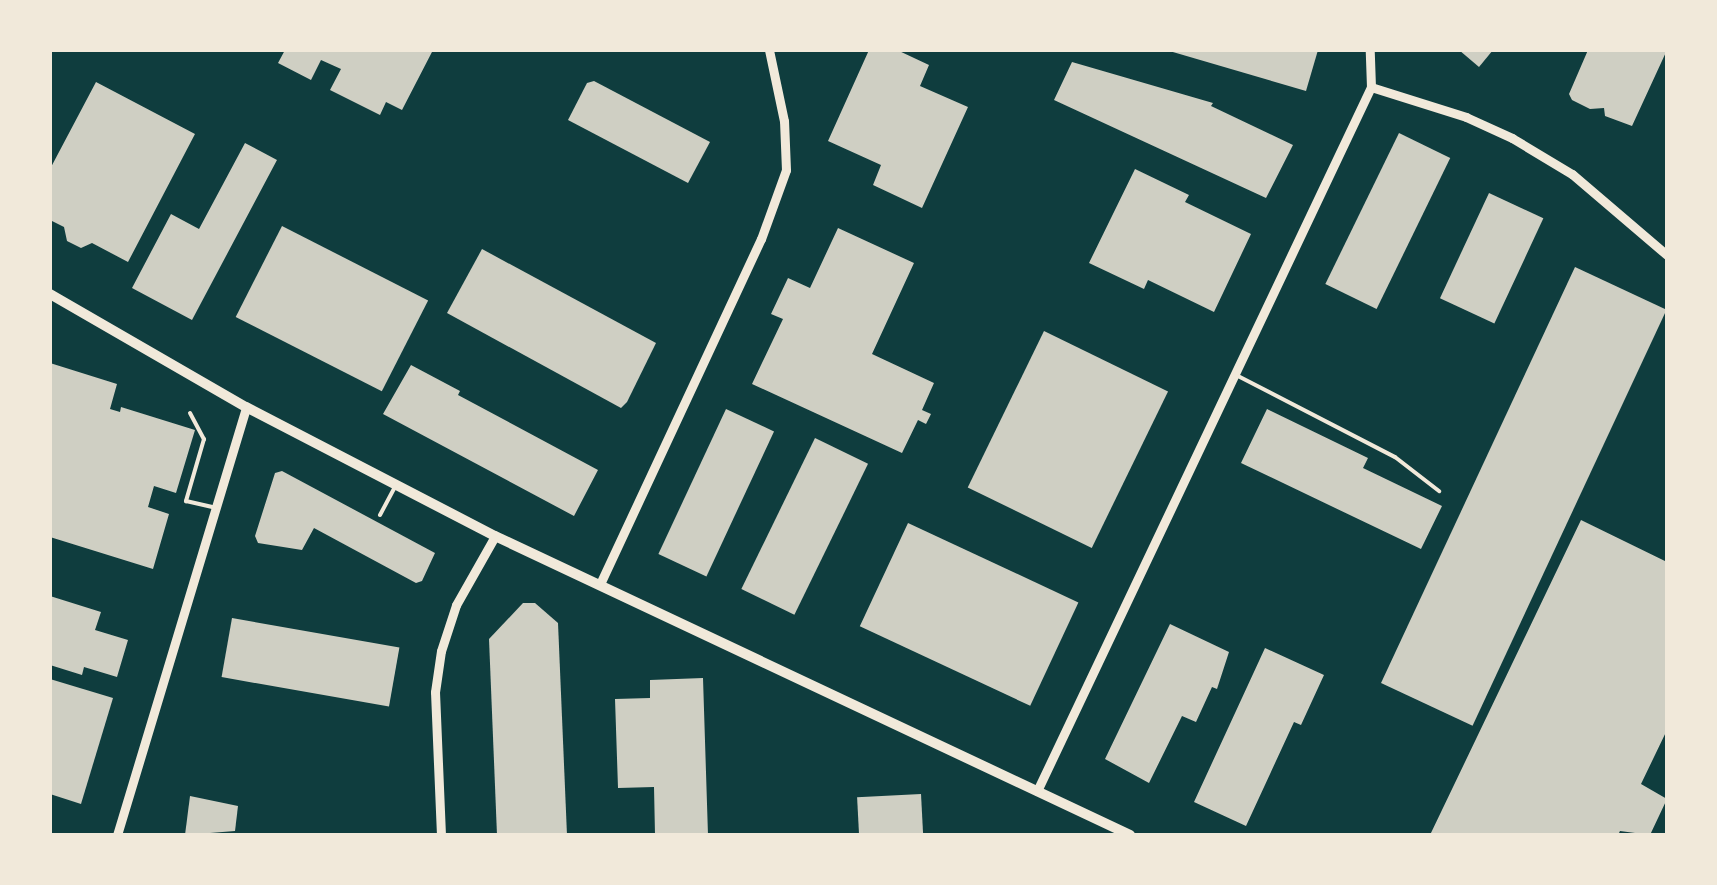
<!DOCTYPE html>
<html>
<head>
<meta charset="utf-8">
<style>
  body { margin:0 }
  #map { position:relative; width:1717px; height:885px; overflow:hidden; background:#0f3d3e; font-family:Inter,sans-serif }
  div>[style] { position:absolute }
  .building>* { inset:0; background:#cfcfc3; transform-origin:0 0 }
  .service>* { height:4px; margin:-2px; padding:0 2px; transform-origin:2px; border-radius:2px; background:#f1e9da }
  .minor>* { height:9px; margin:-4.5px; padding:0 4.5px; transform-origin:4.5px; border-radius:4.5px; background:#f1e9da }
  .tertiary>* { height:10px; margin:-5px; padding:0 5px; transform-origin:5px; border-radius:5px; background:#f1e9da }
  span { translate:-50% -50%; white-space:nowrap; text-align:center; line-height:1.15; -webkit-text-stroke:8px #f1e9da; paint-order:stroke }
  .frame { position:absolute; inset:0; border:52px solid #f1e9da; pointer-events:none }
</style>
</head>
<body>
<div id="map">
  <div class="building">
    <div style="clip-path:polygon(285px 50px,433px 50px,402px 110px,386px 102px,380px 115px,330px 90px,341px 69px,321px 60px,311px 80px,278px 63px)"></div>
    <div style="clip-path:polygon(869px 50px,897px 50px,929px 65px,920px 86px,968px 107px,922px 208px,873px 185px,881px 165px,828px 141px)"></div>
    <div style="clip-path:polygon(1166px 50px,1318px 50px,1306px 91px)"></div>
    <div style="clip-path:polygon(1459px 50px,1493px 50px,1479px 67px)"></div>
    <div style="clip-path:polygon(1588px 50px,1667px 50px,1632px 126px,1605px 116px,1604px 108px,1590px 109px,1572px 100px,1569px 94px)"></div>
    <div style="clip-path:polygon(1072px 62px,1213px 103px,1211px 106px,1293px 145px,1266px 198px,1054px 100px)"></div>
    <div style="clip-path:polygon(594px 81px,710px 142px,688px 183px,568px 120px,587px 83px)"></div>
    <div style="clip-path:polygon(96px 82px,195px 134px,128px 262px,92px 243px,81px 248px,67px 241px,64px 227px,50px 220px,50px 169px)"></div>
    <div style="left:1399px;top:133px;width:57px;height:168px;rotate:26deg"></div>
    <div style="clip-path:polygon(245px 143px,277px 160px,192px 320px,132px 288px,171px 214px,199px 229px)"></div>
    <div style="clip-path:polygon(1135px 169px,1189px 195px,1185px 202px,1251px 234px,1214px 312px,1148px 280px,1144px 289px,1089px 263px)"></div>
    <div style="left:1489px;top:193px;width:60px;height:116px;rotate:25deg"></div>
    <div style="left:282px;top:226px;width:164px;height:102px;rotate:27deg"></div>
    <div style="clip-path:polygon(838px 228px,914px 263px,872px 354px,934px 383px,922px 410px,931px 414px,926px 424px,918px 420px,902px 453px,752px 384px,783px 319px,771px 314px,788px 278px,810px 288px)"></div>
    <div style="clip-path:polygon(482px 249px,656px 343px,627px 402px,621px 408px,447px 313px)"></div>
    <div style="left:1575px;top:267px;width:101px;height:459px;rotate:25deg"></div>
    <div style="left:1044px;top:331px;width:138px;height:174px;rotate:26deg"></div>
    <div style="clip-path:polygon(50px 363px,117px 384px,110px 409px,120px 412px,121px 407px,195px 430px,176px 493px,154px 486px,148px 507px,169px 514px,153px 569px,50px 537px)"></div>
    <div style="clip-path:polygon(411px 365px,460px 391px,458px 395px,598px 470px,574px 516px,383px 414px)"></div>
    <div style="left:726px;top:409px;width:53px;height:160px;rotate:25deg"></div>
    <div style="clip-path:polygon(1267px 409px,1368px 458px,1363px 468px,1442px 506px,1421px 549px,1241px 463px)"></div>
    <div style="left:815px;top:438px;width:59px;height:168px;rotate:26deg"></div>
    <div style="clip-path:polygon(282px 471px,435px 553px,422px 581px,416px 583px,314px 528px,302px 550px,258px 543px,255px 536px,275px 473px)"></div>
    <div style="clip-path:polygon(1581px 520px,1667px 562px,1667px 730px,1641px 784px,1667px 799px,1650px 835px,1620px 831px,1618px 835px,1430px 835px)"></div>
    <div style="left:908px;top:523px;width:188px;height:114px;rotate:25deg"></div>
    <div style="clip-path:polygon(50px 596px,101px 612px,95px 630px,128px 640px,117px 677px,84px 667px,82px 675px,50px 665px)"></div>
    <div style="clip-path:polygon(523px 603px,535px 603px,558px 623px,567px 835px,497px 835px,489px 639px)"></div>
    <div style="left:232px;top:618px;width:170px;height:60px;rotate:10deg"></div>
    <div style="clip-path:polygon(1170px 624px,1229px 652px,1217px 689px,1212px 687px,1196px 722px,1182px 716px,1149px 783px,1105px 759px)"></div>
    <div style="clip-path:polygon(1265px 648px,1324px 675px,1301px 725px,1294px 722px,1246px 826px,1194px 802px)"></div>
    <div style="clip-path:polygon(703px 678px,708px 835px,655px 835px,654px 787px,618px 788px,615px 699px,650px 698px,650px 680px)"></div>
    <div style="clip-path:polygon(50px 679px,113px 698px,81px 804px,50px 794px)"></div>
    <div style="left:921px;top:794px;width:41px;height:64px;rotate:87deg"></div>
    <div style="clip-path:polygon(190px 796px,238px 806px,235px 831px,185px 835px)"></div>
  </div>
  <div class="service">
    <div style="left:1236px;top:375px;width:179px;rotate:27.3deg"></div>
    <div style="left:1395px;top:457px;width:56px;rotate:37.7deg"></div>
    <div style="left:190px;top:413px;width:30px;rotate:62deg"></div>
    <div style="left:204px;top:439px;width:65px;rotate:106.2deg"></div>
    <div style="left:186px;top:501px;width:27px;rotate:13deg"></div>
    <div style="left:380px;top:515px;width:34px;rotate:-62deg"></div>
  </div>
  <div class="minor">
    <div style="left:1371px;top:87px;width:100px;rotate:17.5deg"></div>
    <div style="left:1466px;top:117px;width:51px;rotate:24.5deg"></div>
    <div style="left:1512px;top:138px;width:70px;rotate:31deg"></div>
    <div style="left:1572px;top:174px;width:125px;rotate:40.5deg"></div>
    <div style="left:600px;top:584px;width:381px;rotate:-65deg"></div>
    <div style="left:761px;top:239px;width:73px;rotate:-70.1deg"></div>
    <div style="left:786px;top:170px;width:49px;rotate:-92.3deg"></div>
    <div style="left:784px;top:121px;width:73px;rotate:-101.9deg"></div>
    <div style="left:1037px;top:791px;width:779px;rotate:-64.62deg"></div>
    <div style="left:1371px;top:87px;width:37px;rotate:-92deg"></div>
    <div style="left:117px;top:835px;width:447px;rotate:-73.2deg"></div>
    <div style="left:441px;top:835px;width:143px;rotate:-92.4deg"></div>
    <div style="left:435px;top:692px;width:41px;rotate:-81.7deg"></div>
    <div style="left:441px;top:651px;width:48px;rotate:-71.9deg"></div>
    <div style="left:456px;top:605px;width:79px;rotate:-60.5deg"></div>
  </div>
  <div class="tertiary">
    <div style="left:50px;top:294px;width:226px;rotate:30deg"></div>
    <div style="left:246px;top:407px;width:280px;rotate:27.4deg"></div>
    <div style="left:495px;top:536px;width:702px;rotate:25.21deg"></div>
  </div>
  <div class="frame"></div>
</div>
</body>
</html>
